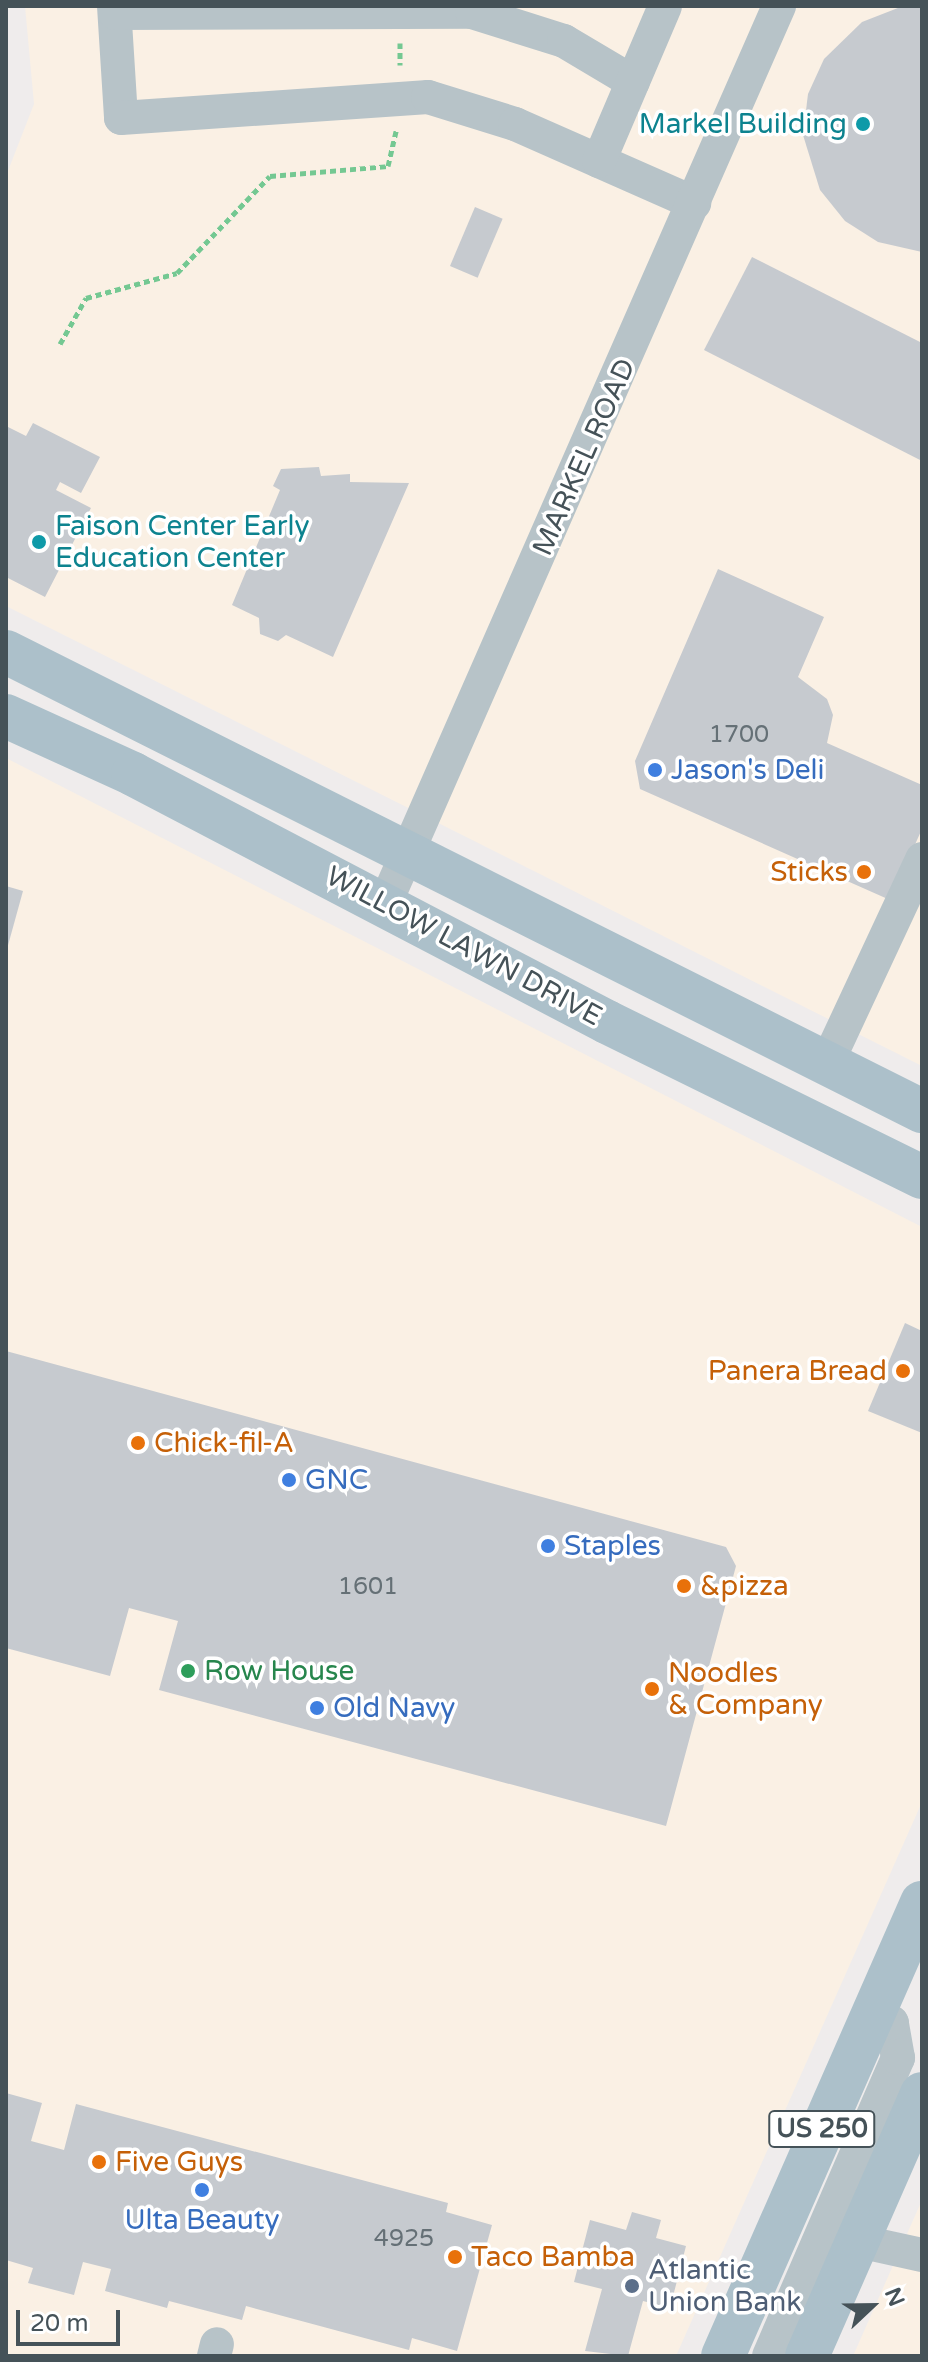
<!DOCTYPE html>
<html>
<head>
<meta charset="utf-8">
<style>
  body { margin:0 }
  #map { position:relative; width:928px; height:2362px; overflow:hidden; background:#efecec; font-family:"Varela Round",sans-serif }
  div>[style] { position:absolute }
  .commercial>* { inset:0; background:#faf0e4 }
  .building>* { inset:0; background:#c6cacf; transform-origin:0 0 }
  .path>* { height:5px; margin-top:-2.5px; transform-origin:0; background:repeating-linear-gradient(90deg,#74c892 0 6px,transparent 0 10px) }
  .minor>* { height:34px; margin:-17px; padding:0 17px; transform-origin:17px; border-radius:17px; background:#b7c3c8 }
  .major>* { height:44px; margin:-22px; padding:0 22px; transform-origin:22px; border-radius:22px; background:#acc0ca }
  .dots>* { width:22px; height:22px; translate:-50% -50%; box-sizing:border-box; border:4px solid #fff; border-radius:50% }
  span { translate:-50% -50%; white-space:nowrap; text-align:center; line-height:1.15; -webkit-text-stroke:7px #fff; paint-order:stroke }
  .number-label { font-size:24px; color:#657076 }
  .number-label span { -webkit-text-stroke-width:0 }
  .shield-label span { padding:2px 6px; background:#fff; border:2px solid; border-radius:6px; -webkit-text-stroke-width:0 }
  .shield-label { font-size:26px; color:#455258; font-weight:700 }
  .culture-label { font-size:28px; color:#0d838f }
  .right { translate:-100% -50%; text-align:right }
  .left { translate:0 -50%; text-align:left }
  .street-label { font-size:28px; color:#455258 }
  .shop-label { font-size:28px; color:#366cbe }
  .food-label { font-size:28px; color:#c56008 }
  .leisure-label { font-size:28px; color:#27864d }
  .service-label { font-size:28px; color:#4e5e75 }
  .frame { position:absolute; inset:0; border:8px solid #455258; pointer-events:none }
  .north { position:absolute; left:832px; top:2266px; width:80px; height:80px; -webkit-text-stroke:6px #fff; paint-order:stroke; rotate:68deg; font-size:22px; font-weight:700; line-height:32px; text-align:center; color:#455258 }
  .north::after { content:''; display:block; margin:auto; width:28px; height:36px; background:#455258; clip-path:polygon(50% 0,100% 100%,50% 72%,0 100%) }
  .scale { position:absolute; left:16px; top:2310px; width:104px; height:36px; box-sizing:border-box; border:4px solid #455258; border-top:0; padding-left:10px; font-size:24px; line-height:28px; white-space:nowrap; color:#455258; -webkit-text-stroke:6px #fff; paint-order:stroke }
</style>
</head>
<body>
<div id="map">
  <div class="commercial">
    <div style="clip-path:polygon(25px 6px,922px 6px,922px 1066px,6px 606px,6px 176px,34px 104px)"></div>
    <div style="clip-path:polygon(6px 758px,922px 1227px,922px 1802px,676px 2356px,6px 2356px)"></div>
    <div style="clip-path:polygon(922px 2200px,922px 2356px,853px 2356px)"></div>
  </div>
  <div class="building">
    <div style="clip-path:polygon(903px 6px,922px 6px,922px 252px,878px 242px,845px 221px,820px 190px,803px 135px,808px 94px,824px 59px,862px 22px)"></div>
    <div style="left:475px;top:207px;width:30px;height:64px;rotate:23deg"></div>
    <div style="clip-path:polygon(752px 257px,922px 343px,922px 461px,704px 350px)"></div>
    <div style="clip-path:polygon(33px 423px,100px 457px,81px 493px,60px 482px,56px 490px,91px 508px,45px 597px,6px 577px,6px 426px,26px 436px)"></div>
    <div style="clip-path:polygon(319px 467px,321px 476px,350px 474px,350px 482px,409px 483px,333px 657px,286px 635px,278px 641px,260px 634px,259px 618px,232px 605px,280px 490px,273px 486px,281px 469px)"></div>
    <div style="clip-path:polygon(718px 569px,824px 617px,798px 677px,827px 699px,833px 715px,827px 743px,922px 785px,922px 829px,890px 900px,640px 789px,635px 761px)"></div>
    <div style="clip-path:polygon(6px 886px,23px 891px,7px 949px,6px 949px)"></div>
    <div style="clip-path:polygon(905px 1323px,922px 1331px,922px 1433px,868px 1411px)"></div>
    <div style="clip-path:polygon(6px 1351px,726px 1547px,736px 1566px,666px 1826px,159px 1690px,178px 1621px,129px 1608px,110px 1676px,6px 1648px)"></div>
    <div style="clip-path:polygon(6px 2093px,42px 2103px,31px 2141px,64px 2150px,76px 2104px,448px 2203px,446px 2212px,492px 2225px,457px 2351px,412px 2338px,409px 2350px,246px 2306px,242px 2320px,169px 2301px,167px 2308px,105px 2291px,111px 2269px,83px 2262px,74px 2295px,28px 2283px,33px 2268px,6px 2260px)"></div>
    <div style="clip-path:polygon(632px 2212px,661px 2220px,656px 2238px,686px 2246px,670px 2308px,643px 2301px,628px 2356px,585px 2351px,602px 2289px,574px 2282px,590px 2220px,626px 2230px)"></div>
  </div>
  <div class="path">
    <div style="left:400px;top:43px;width:22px;rotate:90deg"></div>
    <div style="left:60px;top:344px;width:53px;rotate:-60.5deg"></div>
    <div style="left:86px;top:298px;width:94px;rotate:-15.4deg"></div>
    <div style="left:177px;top:273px;width:134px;rotate:-46.2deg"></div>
    <div style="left:270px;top:176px;width:118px;rotate:-4.8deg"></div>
    <div style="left:388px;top:166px;width:36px;rotate:-77deg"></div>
  </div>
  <div class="minor">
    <div style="left:114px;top:6px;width:112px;rotate:86.4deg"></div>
    <div style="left:121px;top:118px;width:308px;rotate:-3.9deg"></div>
    <div style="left:428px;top:97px;width:91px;rotate:17.2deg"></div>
    <div style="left:515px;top:124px;width:196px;rotate:23.8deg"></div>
    <div style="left:115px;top:13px;width:357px;rotate:-0.2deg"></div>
    <div style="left:472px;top:12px;width:96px;rotate:17.5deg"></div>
    <div style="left:564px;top:41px;width:80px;rotate:30.7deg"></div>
    <div style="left:599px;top:161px;width:168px;rotate:-66.9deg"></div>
    <div style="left:384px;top:906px;width:983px;rotate:-66.3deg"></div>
    <div style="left:827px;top:1063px;width:225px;rotate:-65deg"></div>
    <div style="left:858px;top:2241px;width:66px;rotate:12.3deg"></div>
    <div style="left:214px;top:2356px;width:12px;rotate:-76deg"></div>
    <div style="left:769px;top:2356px;width:325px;rotate:-66.6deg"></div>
    <div style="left:898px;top:2058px;width:36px;rotate:-100deg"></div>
    <div style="left:892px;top:2023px;width:22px;rotate:-141deg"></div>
  </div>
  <div class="major">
    <div style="left:6px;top:652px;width:1025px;rotate:26.62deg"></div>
    <div style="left:6px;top:716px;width:140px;rotate:24.5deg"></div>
    <div style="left:133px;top:774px;width:535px;rotate:27.62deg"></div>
    <div style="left:607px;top:1022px;width:351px;rotate:26.2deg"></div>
    <div style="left:723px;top:2356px;width:495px;rotate:-66.3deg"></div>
    <div style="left:807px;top:2356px;width:286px;rotate:-66.3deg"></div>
  </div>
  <div class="dots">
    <div style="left:863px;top:124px;background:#0f9aa8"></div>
    <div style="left:39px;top:542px;background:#0f9aa8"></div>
    <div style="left:655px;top:770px;background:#3f7fe0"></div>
    <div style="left:864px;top:872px;background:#e8710a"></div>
    <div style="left:903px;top:1371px;background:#e8710a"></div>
    <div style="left:138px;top:1443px;background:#e8710a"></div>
    <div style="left:289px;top:1480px;background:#3f7fe0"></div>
    <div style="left:548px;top:1546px;background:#3f7fe0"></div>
    <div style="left:684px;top:1586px;background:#e8710a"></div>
    <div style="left:188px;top:1671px;background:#2e9e5b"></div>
    <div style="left:652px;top:1689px;background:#e8710a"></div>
    <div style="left:317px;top:1708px;background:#3f7fe0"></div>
    <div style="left:99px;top:2162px;background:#e8710a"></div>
    <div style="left:202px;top:2190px;background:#3f7fe0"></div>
    <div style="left:455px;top:2257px;background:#e8710a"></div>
    <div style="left:632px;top:2286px;background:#5c6f8a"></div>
  </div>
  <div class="number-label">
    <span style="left:739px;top:735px">1700</span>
    <span style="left:368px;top:1587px">1601</span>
    <span style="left:404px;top:2239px">4925</span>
  </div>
  <div class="shield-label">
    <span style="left:822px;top:2129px">US 250</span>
  </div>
  <div class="culture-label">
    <span class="right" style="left:847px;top:124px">Markel Building</span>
    <span class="left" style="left:55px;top:542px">Faison Center Early<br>Education Center</span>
  </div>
  <div class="street-label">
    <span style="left:584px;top:457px;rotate:-66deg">MARKEL ROAD</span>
    <span style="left:464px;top:946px;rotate:28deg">WILLOW LAWN DRIVE</span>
  </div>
  <div class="shop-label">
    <span class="left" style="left:671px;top:770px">Jason's Deli</span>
    <span class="left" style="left:305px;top:1480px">GNC</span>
    <span class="left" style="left:564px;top:1546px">Staples</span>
    <span class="left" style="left:333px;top:1708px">Old Navy</span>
    <span style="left:202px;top:2220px">Ulta Beauty</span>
  </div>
  <div class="food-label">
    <span class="right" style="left:848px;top:872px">Sticks</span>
    <span class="right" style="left:887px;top:1371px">Panera Bread</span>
    <span class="left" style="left:154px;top:1443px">Chick-fil-A</span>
    <span class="left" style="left:700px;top:1586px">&amp;pizza</span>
    <span class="left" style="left:668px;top:1689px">Noodles<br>&amp; Company</span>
    <span class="left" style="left:115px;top:2162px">Five Guys</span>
    <span class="left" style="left:471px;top:2257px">Taco Bamba</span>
  </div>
  <div class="leisure-label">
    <span class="left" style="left:204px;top:1671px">Row House</span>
  </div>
  <div class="service-label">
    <span class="left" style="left:648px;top:2286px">Atlantic<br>Union Bank</span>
  </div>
  <div class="frame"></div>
  <div class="north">N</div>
  <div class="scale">20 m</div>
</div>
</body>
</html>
